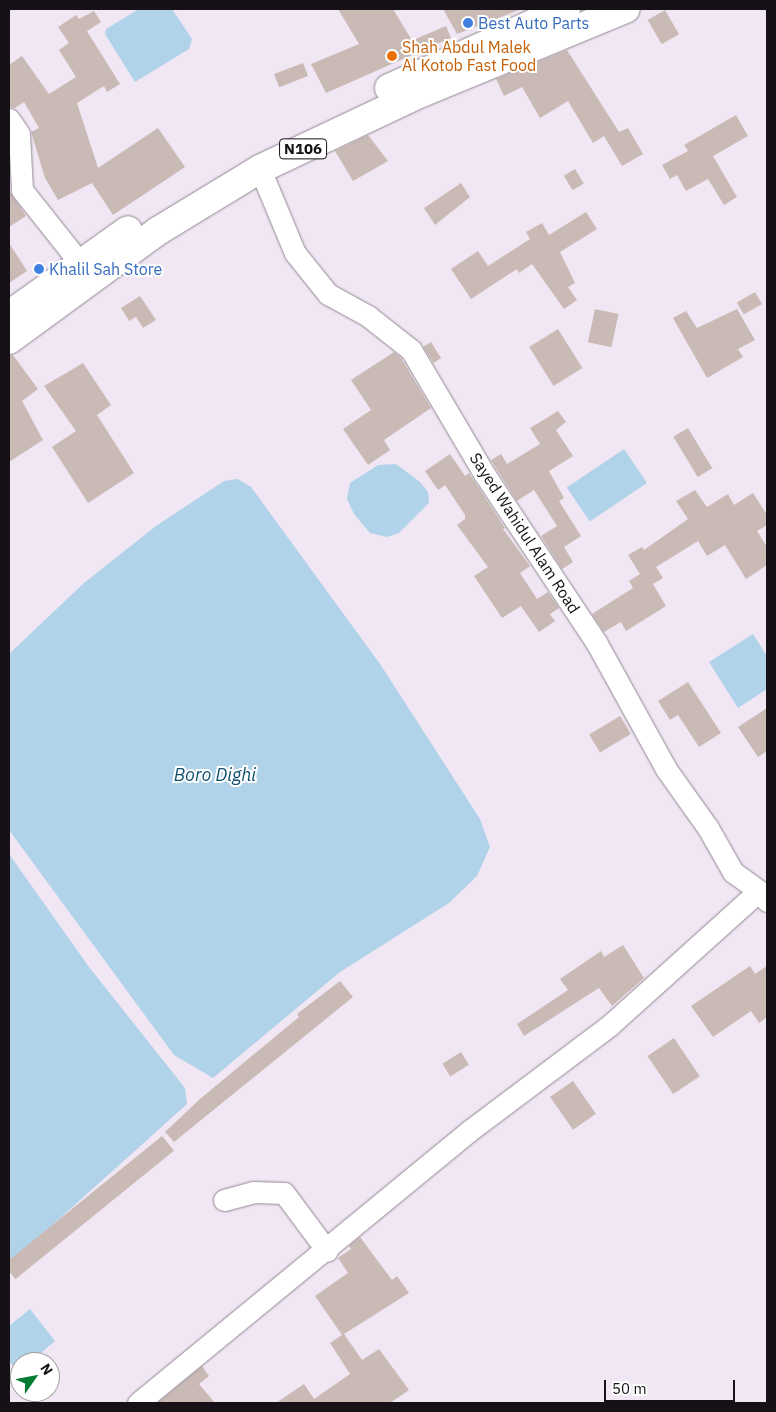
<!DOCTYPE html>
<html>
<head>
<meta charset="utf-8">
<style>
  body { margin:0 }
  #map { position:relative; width:776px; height:1412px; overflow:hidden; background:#f1e6f3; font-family:"IBM Plex Sans",sans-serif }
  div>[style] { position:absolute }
  .water>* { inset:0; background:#b0d3e9; transform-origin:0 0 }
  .building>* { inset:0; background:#cabab5; transform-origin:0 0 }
  .roads { filter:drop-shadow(0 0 1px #918893) drop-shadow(0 0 1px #918893) }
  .minor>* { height:21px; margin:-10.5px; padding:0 10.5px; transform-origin:10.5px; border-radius:10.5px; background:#fff }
  .trunk>* { height:28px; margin:-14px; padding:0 14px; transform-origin:14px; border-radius:14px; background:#fff }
  .dots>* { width:14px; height:14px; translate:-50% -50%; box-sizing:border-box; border:2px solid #fff; border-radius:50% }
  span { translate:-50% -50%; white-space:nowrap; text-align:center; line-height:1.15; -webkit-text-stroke:4px #fff; paint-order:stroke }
  .shield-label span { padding:1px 4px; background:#fff; border:1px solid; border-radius:4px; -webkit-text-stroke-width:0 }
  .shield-label { font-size:15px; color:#151116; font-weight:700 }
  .shop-label { font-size:16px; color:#366cbe }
  .left { translate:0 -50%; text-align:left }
  .food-label { font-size:16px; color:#c56008 }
  .street-label { font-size:16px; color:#151116 }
  .water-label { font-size:18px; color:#12506f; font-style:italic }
  .frame { position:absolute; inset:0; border:10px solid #151116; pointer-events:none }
  .north { position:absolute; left:10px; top:1352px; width:50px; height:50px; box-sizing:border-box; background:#fff; border:1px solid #a1a0a2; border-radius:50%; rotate:57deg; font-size:14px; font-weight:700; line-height:20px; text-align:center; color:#151116 }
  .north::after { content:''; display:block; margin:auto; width:18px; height:22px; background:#047b32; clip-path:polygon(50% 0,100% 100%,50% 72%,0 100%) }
  .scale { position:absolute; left:604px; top:1380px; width:131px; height:22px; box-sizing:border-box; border:2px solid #151116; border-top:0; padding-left:6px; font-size:15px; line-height:18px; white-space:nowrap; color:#151116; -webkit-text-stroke:4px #fff; paint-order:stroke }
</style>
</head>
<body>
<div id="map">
  <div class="water">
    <div style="clip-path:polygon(139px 9px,172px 9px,192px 39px,189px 49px,135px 82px,105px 34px,106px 29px)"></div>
    <div style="left:624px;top:449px;width:41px;height:69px;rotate:56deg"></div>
    <div style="clip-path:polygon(396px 464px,420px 482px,428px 492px,429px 503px,399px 533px,387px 537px,370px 533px,354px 514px,347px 499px,350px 483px,378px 465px)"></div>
    <div style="clip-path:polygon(238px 479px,251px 487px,380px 664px,480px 819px,490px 847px,477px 876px,449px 903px,340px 972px,213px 1078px,174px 1055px,9px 830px,9px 654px,84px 583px,156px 526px,224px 481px)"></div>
    <div style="clip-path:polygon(753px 634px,767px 656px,767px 689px,738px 708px,709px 662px)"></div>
    <div style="clip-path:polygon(9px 854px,89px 967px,185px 1088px,187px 1104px,9px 1264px)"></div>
    <div style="clip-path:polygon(30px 1309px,55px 1341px,30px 1362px,20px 1362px,18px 1372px,9px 1361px,9px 1326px)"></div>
  </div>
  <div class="building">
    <div style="clip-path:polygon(338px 9px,393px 9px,419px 52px,326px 93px,311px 64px,359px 44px)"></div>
    <div style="clip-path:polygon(443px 9px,519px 9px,519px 10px,457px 34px)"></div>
    <div style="left:665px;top:10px;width:28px;height:20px;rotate:60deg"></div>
    <div style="clip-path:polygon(94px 11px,101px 22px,87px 31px,120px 84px,107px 92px,104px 86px,77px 103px,98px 168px,158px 128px,185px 167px,113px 215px,92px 183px,58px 200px,45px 178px,32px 135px,31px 132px,39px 128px,24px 102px,15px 108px,9px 107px,9px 65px,22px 56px,49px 94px,76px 77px,59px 50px,69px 43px,58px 27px,76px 15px,79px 19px)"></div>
    <div style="left:446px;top:26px;width:13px;height:33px;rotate:67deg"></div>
    <div style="clip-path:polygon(567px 50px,619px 132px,628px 128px,643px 154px,622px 166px,604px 136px,593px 143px,568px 101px,540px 118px,522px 87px,504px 96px,496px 79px)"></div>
    <div style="left:303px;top:63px;width:14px;height:31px;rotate:69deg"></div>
    <div style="clip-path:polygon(736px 115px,748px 136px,713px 156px,737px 197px,724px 205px,708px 179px,686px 191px,677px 175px,670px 179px,662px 165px,688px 151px,684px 145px)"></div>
    <div style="clip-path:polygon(368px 135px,388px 161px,353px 181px,335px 151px)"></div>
    <div style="left:575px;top:169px;width:17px;height:13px;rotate:59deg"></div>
    <div style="clip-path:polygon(461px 183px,470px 197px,435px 225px,424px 208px)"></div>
    <div style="clip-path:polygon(9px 190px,26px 216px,9px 227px)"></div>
    <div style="clip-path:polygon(586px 212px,597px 229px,560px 252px,575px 283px,568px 287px,577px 300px,564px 309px,532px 264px,519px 273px,517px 269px,471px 299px,451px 269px,478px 251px,488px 266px,530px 239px,526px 232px,542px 223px,549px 235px)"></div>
    <div style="clip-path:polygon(9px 243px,27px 271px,9px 283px)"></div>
    <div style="left:755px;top:292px;width:14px;height:21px;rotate:60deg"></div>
    <div style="clip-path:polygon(140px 296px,156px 320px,143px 328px,136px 317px,129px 321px,121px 308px)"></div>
    <div style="left:595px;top:309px;width:24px;height:34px;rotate:12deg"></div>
    <div style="clip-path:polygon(737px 309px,755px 340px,738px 349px,743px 357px,707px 378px,673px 318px,686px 311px,697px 328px)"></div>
    <div style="left:558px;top:329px;width:46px;height:34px;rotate:58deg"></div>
    <div style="left:431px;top:342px;width:19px;height:9px;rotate:58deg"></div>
    <div style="clip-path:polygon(394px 352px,401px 358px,431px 408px,384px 440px,390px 450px,368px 465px,343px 429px,371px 410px,351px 380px)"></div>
    <div style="clip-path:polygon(9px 355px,13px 355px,38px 389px,22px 401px,43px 440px,9px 462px)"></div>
    <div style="clip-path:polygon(83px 363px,111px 405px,97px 415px,134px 473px,88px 503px,52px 447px,76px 431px,44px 386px)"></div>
    <div style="clip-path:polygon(558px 411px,566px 422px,556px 430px,573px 456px,549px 471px,564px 498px,559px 501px,581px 536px,564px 547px,573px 562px,562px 569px,541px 536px,557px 526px,534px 490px,517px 501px,491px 460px,501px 454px,507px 464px,540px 444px,530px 428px)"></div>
    <div style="left:688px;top:428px;width:47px;height:17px;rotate:59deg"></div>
    <div style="clip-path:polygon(450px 454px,465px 476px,469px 473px,505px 528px,503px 529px,530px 566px,520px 573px,537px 599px,548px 592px,559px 608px,550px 614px,555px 621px,539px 632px,521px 606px,502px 618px,474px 576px,488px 567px,457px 525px,465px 519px,465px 515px,445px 485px,438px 490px,425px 471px)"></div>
    <div style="clip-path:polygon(695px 490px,707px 507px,728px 494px,734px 505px,753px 493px,767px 515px,767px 525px,757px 531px,767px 547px,767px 565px,746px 579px,725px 545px,707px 556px,698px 541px,656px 567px,663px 578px,653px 584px,666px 606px,626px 631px,621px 622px,604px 632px,592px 614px,633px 588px,629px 581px,640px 574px,628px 555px,642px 547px,644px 550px,688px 519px,676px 501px)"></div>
    <div style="clip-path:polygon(688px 682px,721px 733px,699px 747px,678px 715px,670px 720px,658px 701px)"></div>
    <div style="clip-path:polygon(767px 708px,767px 751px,758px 757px,738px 727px)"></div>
    <div style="left:620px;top:716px;width:21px;height:36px;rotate:59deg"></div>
    <div style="clip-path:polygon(623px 945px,644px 978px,612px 1006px,599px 988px,524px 1036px,517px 1024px,568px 990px,560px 979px,601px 951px,604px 957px)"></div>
    <div style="clip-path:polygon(750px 966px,755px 974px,767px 966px,767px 1017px,759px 1023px,751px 1011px,713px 1037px,691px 1006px)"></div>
    <div style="clip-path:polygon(340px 981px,353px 997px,174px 1142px,165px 1132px,200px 1099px,299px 1017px,297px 1014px)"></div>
    <div style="left:674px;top:1038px;width:46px;height:32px;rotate:56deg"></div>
    <div style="left:461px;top:1052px;width:15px;height:22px;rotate:58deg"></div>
    <div style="left:573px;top:1081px;width:40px;height:28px;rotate:55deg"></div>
    <div style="left:162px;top:1136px;width:19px;height:204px;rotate:51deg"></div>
    <div style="clip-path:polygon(360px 1237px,392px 1280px,397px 1276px,409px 1293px,344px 1334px,362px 1360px,379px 1349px,409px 1390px,390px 1403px,276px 1403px,304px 1384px,314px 1399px,350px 1374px,330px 1343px,342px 1335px,315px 1296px,348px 1273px,338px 1258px,351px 1249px,349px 1246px)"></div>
    <div style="clip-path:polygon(202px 1366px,209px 1376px,199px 1384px,215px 1403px,157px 1403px)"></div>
  </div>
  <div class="roads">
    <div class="minor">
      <div style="left:9px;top:119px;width:18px;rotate:56deg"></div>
      <div style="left:19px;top:134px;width:56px;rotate:86.9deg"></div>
      <div style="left:22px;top:190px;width:92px;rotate:51.6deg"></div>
      <div style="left:260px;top:169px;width:91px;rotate:67.4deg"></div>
      <div style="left:295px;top:253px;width:53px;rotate:51.2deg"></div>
      <div style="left:328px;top:294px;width:46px;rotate:28.8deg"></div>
      <div style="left:368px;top:316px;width:55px;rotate:38.3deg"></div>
      <div style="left:411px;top:350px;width:145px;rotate:59.4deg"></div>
      <div style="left:485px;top:475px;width:201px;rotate:56.4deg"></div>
      <div style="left:596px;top:642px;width:145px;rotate:61.1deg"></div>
      <div style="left:666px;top:769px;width:72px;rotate:54.6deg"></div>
      <div style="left:708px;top:828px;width:51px;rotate:60.4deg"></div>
      <div style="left:733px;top:872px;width:32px;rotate:36deg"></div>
      <div style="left:224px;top:1200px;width:30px;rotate:-15deg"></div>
      <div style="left:253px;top:1192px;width:31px;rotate:2deg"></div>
      <div style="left:284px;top:1193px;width:72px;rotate:53.4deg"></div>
      <div style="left:138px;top:1403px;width:428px;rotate:-39.4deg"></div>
      <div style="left:469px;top:1131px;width:176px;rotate:-36.9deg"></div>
      <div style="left:610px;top:1025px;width:200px;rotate:-42deg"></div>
      <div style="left:759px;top:891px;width:13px;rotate:51deg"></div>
    </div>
    <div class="trunk">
      <div style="left:389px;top:88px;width:194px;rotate:-24.1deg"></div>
      <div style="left:9px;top:315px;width:146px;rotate:-35.5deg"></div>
      <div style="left:9px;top:340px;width:185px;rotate:-36.2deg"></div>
      <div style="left:158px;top:231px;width:119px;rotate:-31.3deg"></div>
      <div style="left:260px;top:169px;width:168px;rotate:-25.3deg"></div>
      <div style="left:412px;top:97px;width:231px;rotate:-22.4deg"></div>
    </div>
  </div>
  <div class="dots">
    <div style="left:468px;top:23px;background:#3f7fe0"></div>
    <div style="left:392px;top:56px;background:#e8710a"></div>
    <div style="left:39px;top:269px;background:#3f7fe0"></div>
  </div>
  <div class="shield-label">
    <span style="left:303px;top:149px">N106</span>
  </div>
  <div class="shop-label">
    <span class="left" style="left:478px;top:23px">Best Auto Parts</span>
    <span class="left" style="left:49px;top:269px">Khalil Sah Store</span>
  </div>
  <div class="food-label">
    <span class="left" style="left:402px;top:56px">Shah Abdul Malek<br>Al Kotob Fast Food</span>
  </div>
  <div class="street-label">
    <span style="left:525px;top:533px;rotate:57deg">Sayed Wahidul Alam Road</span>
  </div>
  <div class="water-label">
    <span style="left:215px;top:775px">Boro Dighi</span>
  </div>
  <div class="frame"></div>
  <div class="north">N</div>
  <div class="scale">50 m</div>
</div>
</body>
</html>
